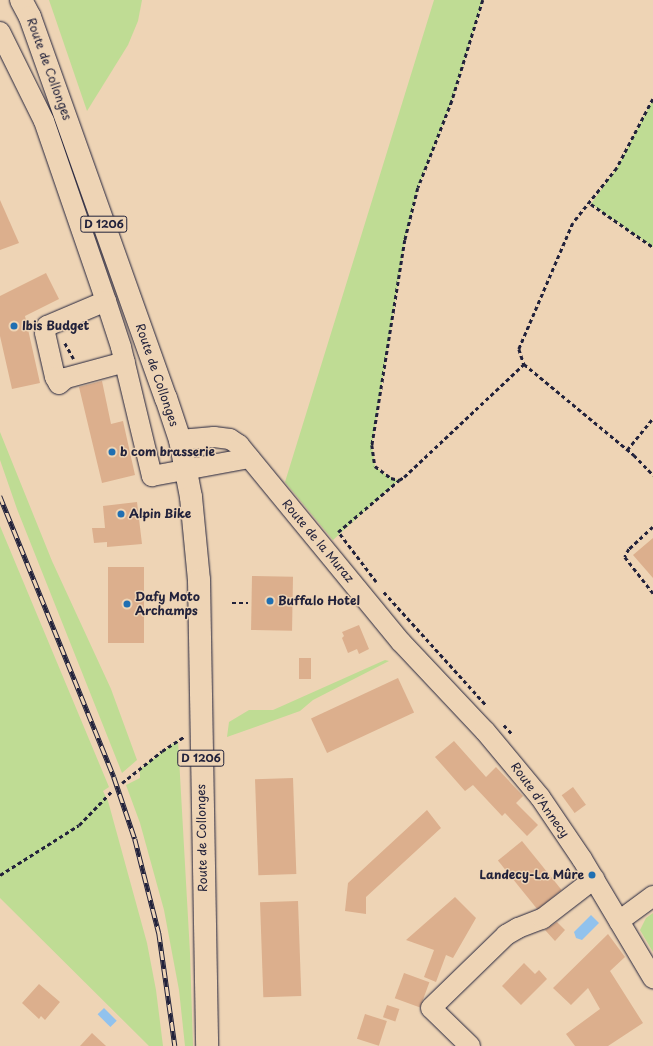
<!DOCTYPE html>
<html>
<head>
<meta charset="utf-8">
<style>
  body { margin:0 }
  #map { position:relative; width:653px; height:1046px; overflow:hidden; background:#eed4b5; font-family:"Playpen Sans",sans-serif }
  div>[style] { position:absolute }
  .green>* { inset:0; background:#bfdc94 }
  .water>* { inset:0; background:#91c2ed; transform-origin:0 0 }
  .building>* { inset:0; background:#dcaf8d; transform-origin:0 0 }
  .path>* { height:2.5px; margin-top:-1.25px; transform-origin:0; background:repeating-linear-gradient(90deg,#22223b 0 4px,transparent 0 7px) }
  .roads { filter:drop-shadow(0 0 1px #22223b) drop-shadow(0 0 1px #22223b) }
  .minor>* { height:20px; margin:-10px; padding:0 10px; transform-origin:10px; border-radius:10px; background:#eed4b5 }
  .major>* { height:22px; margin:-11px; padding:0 11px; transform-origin:11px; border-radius:11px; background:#eed4b5 }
  .rail>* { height:4.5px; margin-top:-2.25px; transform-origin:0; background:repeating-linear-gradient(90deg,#eed4b5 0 9px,#22223b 0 18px); box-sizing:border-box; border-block:1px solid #22223b }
  .dots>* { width:11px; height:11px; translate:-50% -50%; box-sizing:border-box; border:2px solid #eed4b5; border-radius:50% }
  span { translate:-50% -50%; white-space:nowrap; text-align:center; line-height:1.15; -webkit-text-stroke:3px #eed4b5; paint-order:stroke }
  .shield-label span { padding:1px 3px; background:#eed4b5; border:1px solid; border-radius:3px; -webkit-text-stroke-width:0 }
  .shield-label { font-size:11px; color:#22223b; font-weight:700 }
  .street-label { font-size:12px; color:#22223b }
  .poi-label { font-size:12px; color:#22223b; font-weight:700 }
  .left { translate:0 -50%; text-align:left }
  .right { translate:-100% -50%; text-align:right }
</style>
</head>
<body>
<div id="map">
  <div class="green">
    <div style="clip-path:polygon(49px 0,142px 0,138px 21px,128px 45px,87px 111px)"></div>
    <div style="clip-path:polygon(434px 0,483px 0,452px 101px,418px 188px,405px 240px,372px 445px,375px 466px,387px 476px,399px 480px,333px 540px,285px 482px)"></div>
    <div style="clip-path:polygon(653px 99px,653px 247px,591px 204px,617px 168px)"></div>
    <div style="clip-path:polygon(0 432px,52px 561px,111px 689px,137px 760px,122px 773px,17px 509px,0 460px)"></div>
    <div style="clip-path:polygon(0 526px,109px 787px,103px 791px,108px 801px,147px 943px,156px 990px,163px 1046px,149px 1046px,0 898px)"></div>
    <div style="clip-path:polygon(385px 660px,389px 661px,313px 700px,300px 711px,227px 737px,229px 722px,249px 710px,273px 710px)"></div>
    <div style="clip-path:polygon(178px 740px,190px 953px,193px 1046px,185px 1046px,179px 990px,164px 910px,140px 823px,126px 785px,140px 778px,140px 769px)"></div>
    <div style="clip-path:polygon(653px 913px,653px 952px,640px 930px,646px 918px)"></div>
  </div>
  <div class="water">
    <div style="clip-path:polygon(591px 915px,599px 923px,582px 940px,576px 938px,574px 932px)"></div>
    <div style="left:104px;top:1008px;width:18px;height:9px;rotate:45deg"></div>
  </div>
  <div class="building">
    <div style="clip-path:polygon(0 200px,19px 243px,0 250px)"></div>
    <div style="clip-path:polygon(46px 273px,59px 299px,25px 316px,40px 383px,12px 389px,0 336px,0 296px)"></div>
    <div style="clip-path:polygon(102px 381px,111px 424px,123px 421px,135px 475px,102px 483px,79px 387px)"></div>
    <div style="clip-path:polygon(137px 502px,142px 544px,107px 547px,107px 542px,94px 543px,92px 528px,105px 528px,103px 506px)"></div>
    <div style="clip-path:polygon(653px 538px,653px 578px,633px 555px)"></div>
    <div style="left:108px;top:567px;width:36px;height:76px"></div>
    <div style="left:252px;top:576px;width:41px;height:54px;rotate:1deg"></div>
    <div style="clip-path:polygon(359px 625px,369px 649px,359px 654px,357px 649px,348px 653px,342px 638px,344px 636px,342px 632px)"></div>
    <div style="left:299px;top:658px;width:12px;height:21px"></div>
    <div style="left:398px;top:678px;width:38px;height:96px;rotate:65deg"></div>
    <div style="clip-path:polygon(454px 741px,486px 777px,496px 767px,523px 796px,516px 803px,538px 825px,527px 836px,505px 813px,502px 816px,473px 785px,465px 791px,435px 757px)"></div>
    <div style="left:293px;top:778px;width:96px;height:38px;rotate:88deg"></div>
    <div style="left:573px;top:787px;width:22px;height:14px;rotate:54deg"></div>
    <div style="clip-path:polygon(427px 810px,441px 828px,366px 897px,366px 914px,345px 911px,348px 883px)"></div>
    <div style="left:522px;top:841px;width:63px;height:31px;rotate:51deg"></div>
    <div style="clip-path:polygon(455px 897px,476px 918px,453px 958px,446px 955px,436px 982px,424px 977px,434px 950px,406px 940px)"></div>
    <div style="left:298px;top:901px;width:95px;height:38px;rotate:88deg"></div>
    <div style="clip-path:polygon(557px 922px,565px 930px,555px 941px,545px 930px)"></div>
    <div style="clip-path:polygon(608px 934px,625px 957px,610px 971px,643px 1023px,608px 1046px,575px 1046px,566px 1034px,600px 1009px,588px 988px,571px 1005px,553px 988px)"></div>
    <div style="clip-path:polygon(524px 963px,535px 974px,539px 970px,547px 979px,521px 1005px,502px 986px)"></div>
    <div style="left:404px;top:973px;width:27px;height:27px;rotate:20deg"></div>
    <div style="clip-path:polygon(39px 984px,60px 1002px,45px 1020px,41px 1016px,39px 1019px,22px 1003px)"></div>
    <div style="left:387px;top:1005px;width:13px;height:13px;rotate:18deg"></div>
    <div style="left:365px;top:1014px;width:23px;height:26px;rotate:18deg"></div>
    <div style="clip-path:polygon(92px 1033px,106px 1046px,80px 1046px)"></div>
  </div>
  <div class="path">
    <div style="left:483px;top:0;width:106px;rotate:107.1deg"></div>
    <div style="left:452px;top:101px;width:93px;rotate:111.3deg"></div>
    <div style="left:418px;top:188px;width:54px;rotate:104deg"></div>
    <div style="left:405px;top:240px;width:208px;rotate:99.1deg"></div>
    <div style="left:372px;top:445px;width:21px;rotate:82deg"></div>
    <div style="left:375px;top:466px;width:20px;rotate:37deg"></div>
    <div style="left:391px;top:478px;width:8px;rotate:14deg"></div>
    <div style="left:399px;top:480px;width:6px;rotate:-31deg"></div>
    <div style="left:404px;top:477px;width:165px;rotate:-43.3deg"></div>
    <div style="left:653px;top:99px;width:78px;rotate:117.6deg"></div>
    <div style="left:617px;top:168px;width:70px;rotate:128.7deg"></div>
    <div style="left:573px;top:223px;width:137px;rotate:113.2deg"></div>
    <div style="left:519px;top:349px;width:16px;rotate:72deg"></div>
    <div style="left:524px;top:364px;width:143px;rotate:39.6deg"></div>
    <div style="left:634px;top:455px;width:28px;rotate:46deg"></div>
    <div style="left:591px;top:204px;width:75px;rotate:34.7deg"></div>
    <div style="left:65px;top:343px;width:18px;rotate:61deg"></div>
    <div style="left:627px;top:450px;width:41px;rotate:-50.9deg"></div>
    <div style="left:653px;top:527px;width:33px;rotate:137deg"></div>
    <div style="left:629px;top:549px;width:9px;rotate:117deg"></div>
    <div style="left:625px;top:557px;width:46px;rotate:52.1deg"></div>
    <div style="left:376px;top:582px;width:63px;rotate:-127.2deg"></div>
    <div style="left:338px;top:532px;width:80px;rotate:-40.4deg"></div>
    <div style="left:384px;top:592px;width:152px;rotate:47.9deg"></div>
    <div style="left:232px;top:603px;width:16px"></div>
    <div style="left:504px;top:725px;width:13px;rotate:48deg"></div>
    <div style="left:122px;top:783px;width:51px;rotate:-38.7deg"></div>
    <div style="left:162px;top:751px;width:27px;rotate:-33deg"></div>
    <div style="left:0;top:875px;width:93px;rotate:-32.3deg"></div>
    <div style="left:79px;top:825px;width:46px;rotate:-45.9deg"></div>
  </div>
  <div class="roads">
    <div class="minor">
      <div style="left:0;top:32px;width:99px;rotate:63.7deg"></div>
      <div style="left:44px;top:121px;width:190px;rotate:71deg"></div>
      <div style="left:106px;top:301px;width:48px;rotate:71.9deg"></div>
      <div style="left:121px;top:347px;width:133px;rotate:76.5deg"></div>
      <div style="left:152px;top:476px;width:99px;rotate:-10.5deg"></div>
      <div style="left:106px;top:301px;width:64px;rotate:157deg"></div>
      <div style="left:47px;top:326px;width:7px;rotate:106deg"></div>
      <div style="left:45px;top:333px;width:45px;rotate:77.2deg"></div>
      <div style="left:55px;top:377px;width:8px;rotate:60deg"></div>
      <div style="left:59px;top:384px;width:9px;rotate:-41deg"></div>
      <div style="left:66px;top:378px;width:61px;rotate:-15.2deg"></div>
      <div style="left:180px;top:440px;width:34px;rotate:-5deg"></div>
      <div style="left:214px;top:437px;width:16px;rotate:7deg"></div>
      <div style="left:230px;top:439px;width:11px;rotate:34deg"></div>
      <div style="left:239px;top:445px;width:255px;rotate:50.6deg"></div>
      <div style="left:401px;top:642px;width:122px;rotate:46.7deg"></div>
      <div style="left:485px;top:731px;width:86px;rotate:50.2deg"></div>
      <div style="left:540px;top:797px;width:75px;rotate:55.9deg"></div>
      <div style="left:582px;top:859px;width:139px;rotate:59.2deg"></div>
      <div style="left:619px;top:921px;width:42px;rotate:-36.3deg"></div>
      <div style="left:470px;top:1046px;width:54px;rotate:-135.7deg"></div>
      <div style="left:431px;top:1008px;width:105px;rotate:-44.2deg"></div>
      <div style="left:506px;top:935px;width:14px;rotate:-30deg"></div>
      <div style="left:518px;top:928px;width:26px;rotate:-21deg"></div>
      <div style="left:542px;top:919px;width:66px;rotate:-37.6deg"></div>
    </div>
    <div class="major">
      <div style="left:21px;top:0;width:19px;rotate:62deg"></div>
      <div style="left:30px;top:17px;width:405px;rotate:70.4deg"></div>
      <div style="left:166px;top:398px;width:44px;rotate:71.6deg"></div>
      <div style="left:180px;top:440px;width:58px;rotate:79.1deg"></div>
      <div style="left:191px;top:497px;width:83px;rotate:84.5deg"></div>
      <div style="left:199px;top:580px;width:466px;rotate:89deg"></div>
    </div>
  </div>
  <div class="rail">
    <div style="left:0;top:496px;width:303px;rotate:67.9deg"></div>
    <div style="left:114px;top:777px;width:65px;rotate:71.3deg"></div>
    <div style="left:135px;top:839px;width:97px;rotate:75.7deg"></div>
    <div style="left:159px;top:933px;width:114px;rotate:81.9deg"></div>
  </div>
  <div class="dots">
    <div style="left:14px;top:326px;background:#1f6fb2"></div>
    <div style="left:112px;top:452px;background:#1f6fb2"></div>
    <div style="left:121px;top:514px;background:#1f6fb2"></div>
    <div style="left:270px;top:601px;background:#1f6fb2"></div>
    <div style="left:127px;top:604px;background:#1f6fb2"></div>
    <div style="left:592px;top:875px;background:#1f6fb2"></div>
  </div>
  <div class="shield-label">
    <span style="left:104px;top:224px">D 1206</span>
    <span style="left:201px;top:758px">D 1206</span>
  </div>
  <div class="street-label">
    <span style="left:49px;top:69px;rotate:70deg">Route de Collonges</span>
    <span style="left:157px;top:375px;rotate:71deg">Route de Collonges</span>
    <span style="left:318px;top:541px;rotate:50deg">Route de la Muraz</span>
    <span style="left:540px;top:800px;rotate:54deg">Route d'Annecy</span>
    <span style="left:202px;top:838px;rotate:-91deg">Route de Collonges</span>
  </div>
  <div class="poi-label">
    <span class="left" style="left:22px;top:326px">Ibis Budget</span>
    <span class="left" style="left:120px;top:452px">b com brasserie</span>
    <span class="left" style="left:129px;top:514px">Alpin Bike</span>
    <span class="left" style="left:135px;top:604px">Dafy Moto<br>Archamps</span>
    <span class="left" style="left:278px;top:601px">Buffalo Hotel</span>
    <span class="right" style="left:584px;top:875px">Landecy-La Mûre</span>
  </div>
</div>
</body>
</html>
